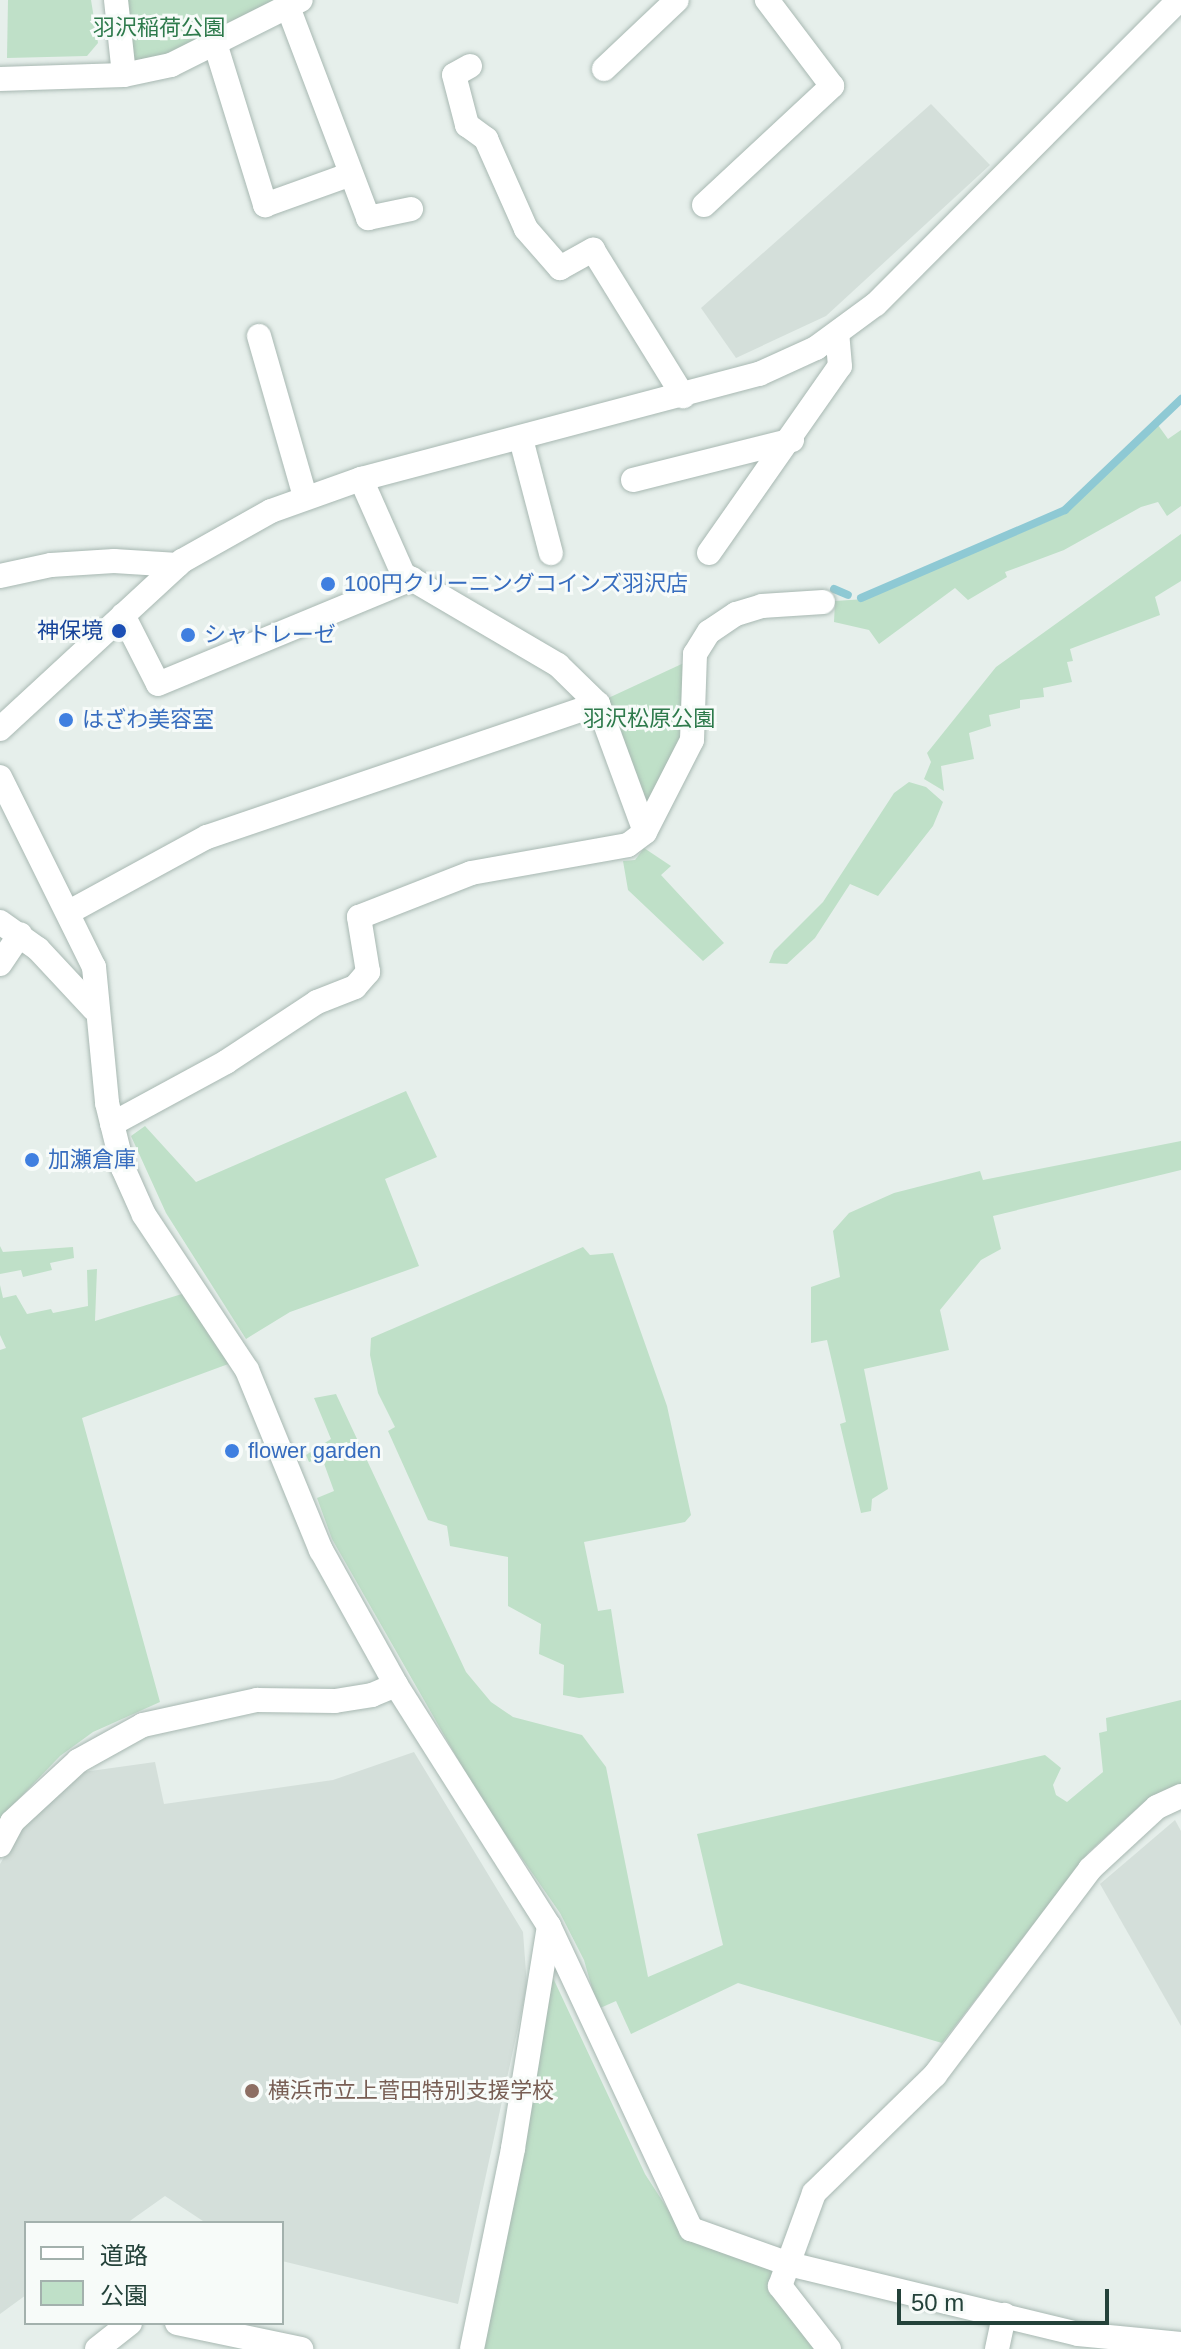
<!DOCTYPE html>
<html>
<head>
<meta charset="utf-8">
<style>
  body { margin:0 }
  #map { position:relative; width:1181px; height:2349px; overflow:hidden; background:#e6efeb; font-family:Arial,"Noto Sans JP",sans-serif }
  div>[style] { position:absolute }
  .built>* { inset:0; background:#d4dfda }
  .green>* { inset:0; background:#bfe0c8 }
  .stream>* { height:8px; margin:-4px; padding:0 4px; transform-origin:4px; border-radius:4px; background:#8ec9d4 }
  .roads { filter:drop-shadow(0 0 2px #a8b8b2) drop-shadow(0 0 2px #a8b8b2) }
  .minor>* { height:24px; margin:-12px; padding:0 12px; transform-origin:12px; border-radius:12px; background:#fff }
  .dots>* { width:22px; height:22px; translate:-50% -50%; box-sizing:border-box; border:4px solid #f7fbf9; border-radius:50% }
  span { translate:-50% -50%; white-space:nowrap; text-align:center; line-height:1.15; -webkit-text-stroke:6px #f7fbf9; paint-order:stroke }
  .park-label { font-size:22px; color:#2d7a4b }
  .shop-label { font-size:22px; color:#366cbe }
  .left { translate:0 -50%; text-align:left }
  .transit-label { font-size:22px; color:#164399 }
  .right { translate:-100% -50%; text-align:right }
  .education-label { font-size:22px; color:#785e54 }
  .legend { position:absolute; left:24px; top:2221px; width:260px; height:104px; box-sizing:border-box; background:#f7fbf9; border:2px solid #a3b1ad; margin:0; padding:10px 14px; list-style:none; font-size:24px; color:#24423a }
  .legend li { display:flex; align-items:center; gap:16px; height:40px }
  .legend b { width:40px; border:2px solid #a3b1ad }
  .scale { position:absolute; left:897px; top:2289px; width:212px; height:36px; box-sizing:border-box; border:4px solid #24423a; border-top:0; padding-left:10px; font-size:24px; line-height:28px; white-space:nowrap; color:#24423a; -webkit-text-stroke:6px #f7fbf9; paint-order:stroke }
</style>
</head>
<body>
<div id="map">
  <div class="built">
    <div style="clip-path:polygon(931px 104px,990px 165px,826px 316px,736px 358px,701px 308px)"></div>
    <div style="clip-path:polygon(414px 1752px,523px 1932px,527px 1986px,458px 2304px,282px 2261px,282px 2223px,206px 2223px,165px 2196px,127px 2223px,26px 2223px,26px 2295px,0 2314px,0 1864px,26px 1821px,76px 1773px,155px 1762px,164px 1804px,333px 1780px)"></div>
    <div style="clip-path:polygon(1175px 1820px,1181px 1831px,1181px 2026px,1100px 1884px)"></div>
  </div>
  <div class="green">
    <div style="clip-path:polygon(8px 0,91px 0,98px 43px,87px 56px,7px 58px)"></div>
    <div style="clip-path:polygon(125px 0,278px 0,168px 54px,131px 66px)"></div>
    <div style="clip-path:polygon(1158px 425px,1168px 439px,1181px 430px,1181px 506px,1167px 516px,1158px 502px,1141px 507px,1064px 550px,1005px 572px,1007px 577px,968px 600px,955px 588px,879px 644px,869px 630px,834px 622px,835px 601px,865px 599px,1065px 514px)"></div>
    <div style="clip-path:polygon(1181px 534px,1181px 581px,1155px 597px,1160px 615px,1070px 649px,1073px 661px,1067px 662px,1072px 682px,1043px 688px,1044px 697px,1020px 700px,1020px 708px,989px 715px,991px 726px,969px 733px,974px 759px,941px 766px,944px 791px,924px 779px,931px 762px,927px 753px,996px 667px)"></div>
    <div style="clip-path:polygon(686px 662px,684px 733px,647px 816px,604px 700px)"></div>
    <div style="clip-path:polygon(909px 782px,926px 787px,943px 802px,933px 826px,878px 896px,850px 884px,815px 938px,787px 964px,769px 963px,774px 951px,823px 902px,894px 793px)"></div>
    <div style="clip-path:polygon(644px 848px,671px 866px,661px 875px,724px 943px,703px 961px,628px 890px,623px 861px,635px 860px)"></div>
    <div style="clip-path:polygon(406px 1091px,437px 1157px,385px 1179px,419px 1266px,290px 1312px,246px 1339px,166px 1213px,131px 1136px,145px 1126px,196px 1182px)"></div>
    <div style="clip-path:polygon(1181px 1141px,1181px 1170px,993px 1216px,1001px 1249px,981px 1260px,940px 1310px,949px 1350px,864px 1369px,888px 1489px,872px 1499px,871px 1511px,861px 1513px,840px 1424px,846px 1422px,827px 1340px,811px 1343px,811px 1287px,840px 1277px,833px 1231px,849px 1213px,894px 1193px,980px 1171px,983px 1180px)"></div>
    <div style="clip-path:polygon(0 1246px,3px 1252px,73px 1247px,74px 1258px,50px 1263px,52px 1270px,23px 1277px,21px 1270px,0 1274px)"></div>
    <div style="clip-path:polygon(583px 1247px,590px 1255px,613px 1253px,667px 1406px,691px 1515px,685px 1522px,584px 1542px,598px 1611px,611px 1609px,624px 1693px,579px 1698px,563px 1695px,564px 1665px,539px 1654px,541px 1624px,508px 1606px,508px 1557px,450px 1546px,447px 1526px,428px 1520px,388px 1431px,395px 1427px,378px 1393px,370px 1355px,371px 1338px)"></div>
    <div style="clip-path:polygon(97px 1269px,95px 1321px,185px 1293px,231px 1363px,82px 1418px,160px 1702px,93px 1732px,60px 1756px,11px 1807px,0 1825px,0 1350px,6px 1348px,0 1335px,0 1285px,3px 1298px,16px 1295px,27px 1314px,51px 1309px,53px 1313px,88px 1306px,87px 1270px)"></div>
    <div style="clip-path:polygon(336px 1394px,466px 1672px,491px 1702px,513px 1717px,582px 1735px,606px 1767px,648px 1977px,723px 1945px,697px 1834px,1045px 1755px,1061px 1768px,1053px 1785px,1056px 1795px,1067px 1802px,1103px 1772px,1099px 1733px,1107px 1731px,1106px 1718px,1181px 1700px,1181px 1784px,1143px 1803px,1089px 1852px,942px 2043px,738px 1983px,631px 2034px,616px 2001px,598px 2009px,584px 1960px,560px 1913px,480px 1798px,332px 1539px,317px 1498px,334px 1491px,322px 1458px,309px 1462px,306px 1455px,331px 1439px,314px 1398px)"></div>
    <div style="clip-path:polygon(553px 1978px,645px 2174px,687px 2239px,780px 2267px,821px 2349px,482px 2349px)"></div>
  </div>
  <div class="stream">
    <div style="left:834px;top:589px;width:15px;rotate:23deg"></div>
    <div style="left:861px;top:598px;width:222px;rotate:-23.3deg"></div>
    <div style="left:1065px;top:510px;width:161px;rotate:-43.7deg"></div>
  </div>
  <div class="roads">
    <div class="minor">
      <div style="left:116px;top:0;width:75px;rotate:83.9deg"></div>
      <div style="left:288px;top:7px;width:226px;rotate:69.2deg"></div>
      <div style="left:368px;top:218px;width:44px;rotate:-11.8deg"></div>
      <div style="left:215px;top:43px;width:170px;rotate:72.8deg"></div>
      <div style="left:265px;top:205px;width:91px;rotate:-19.8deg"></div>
      <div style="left:470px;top:66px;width:18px;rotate:151deg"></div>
      <div style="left:454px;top:75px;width:52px;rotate:75.4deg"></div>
      <div style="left:467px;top:125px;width:24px;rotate:36deg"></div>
      <div style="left:486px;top:139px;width:98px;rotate:66deg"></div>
      <div style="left:526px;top:229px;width:52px;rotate:48.9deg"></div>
      <div style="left:560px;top:268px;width:38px;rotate:-29deg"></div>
      <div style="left:593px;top:250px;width:172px;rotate:58.3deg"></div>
      <div style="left:604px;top:69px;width:100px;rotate:-43.4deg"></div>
      <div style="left:0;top:79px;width:124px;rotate:-1.8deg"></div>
      <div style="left:124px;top:75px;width:48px;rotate:-12deg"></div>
      <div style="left:171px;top:65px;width:145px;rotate:-26.6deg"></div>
      <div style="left:704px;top:205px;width:175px;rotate:-42.9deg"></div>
      <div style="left:832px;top:86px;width:108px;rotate:-127.1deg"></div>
      <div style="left:259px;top:336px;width:166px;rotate:74deg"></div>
      <div style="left:521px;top:439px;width:118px;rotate:75.3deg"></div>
      <div style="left:361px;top:479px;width:104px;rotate:66.1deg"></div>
      <div style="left:403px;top:574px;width:180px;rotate:30.4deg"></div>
      <div style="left:558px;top:665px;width:56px;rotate:44.3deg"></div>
      <div style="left:598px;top:704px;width:136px;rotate:69.8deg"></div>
      <div style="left:633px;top:480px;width:164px;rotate:-14.1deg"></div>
      <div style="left:709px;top:553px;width:228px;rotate:-55deg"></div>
      <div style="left:840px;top:366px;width:32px;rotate:-95deg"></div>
      <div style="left:0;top:576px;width:52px;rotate:-12.2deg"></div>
      <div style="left:51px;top:565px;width:63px;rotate:-3.6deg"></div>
      <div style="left:114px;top:561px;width:64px;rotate:3.6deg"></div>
      <div style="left:123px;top:615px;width:77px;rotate:63.1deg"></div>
      <div style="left:158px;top:684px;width:275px;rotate:-22.5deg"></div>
      <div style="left:0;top:729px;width:248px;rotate:-42.7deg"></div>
      <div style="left:182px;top:561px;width:102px;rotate:-29.3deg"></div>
      <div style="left:271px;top:511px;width:96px;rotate:-19.6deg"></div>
      <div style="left:361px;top:479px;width:412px;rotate:-14.8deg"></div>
      <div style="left:759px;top:374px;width:63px;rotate:-24.5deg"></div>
      <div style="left:816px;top:348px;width:74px;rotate:-36.3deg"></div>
      <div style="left:876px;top:304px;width:429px;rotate:-45.1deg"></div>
      <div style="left:0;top:777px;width:212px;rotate:63.7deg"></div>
      <div style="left:94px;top:967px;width:137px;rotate:84.5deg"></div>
      <div style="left:107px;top:1103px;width:67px;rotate:76.2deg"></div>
      <div style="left:123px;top:1168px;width:51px;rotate:65.9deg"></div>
      <div style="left:144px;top:1215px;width:186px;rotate:56.4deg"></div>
      <div style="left:247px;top:1370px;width:195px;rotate:67.7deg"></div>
      <div style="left:321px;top:1550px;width:154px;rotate:60.9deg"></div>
      <div style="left:396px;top:1685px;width:285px;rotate:57.6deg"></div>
      <div style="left:549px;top:1926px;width:226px;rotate:99.2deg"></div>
      <div style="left:513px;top:2149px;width:204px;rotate:101.6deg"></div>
      <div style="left:71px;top:911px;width:155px;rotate:-28.6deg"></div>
      <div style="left:207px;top:837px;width:413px;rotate:-18.8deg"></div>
      <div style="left:0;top:922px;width:47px;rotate:35.4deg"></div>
      <div style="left:38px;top:949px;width:82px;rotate:47deg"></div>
      <div style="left:0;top:964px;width:36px;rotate:-56deg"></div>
      <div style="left:112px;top:1124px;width:130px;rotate:-28.5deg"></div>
      <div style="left:226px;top:1062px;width:109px;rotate:-33.4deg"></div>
      <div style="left:317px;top:1002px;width:41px;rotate:-21.5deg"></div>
      <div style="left:355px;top:987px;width:20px;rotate:-49deg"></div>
      <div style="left:368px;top:972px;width:56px;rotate:-99.3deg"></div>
      <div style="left:359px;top:917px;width:120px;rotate:-21.4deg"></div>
      <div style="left:471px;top:873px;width:159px;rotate:-10.1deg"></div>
      <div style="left:628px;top:845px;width:21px;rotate:-37deg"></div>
      <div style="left:645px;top:832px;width:103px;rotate:-62.9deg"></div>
      <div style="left:692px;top:740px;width:86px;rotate:-88deg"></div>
      <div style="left:695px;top:654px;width:26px;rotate:-58deg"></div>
      <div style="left:709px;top:632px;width:32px;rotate:-34deg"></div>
      <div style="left:736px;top:614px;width:27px;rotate:-17deg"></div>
      <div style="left:762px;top:606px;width:61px;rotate:-3.8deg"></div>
      <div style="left:0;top:1845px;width:26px;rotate:-62deg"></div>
      <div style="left:12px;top:1822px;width:90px;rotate:-42.7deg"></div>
      <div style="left:78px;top:1761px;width:74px;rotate:-29deg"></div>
      <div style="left:143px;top:1725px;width:117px;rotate:-12.4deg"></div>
      <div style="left:257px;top:1700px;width:78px;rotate:0.7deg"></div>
      <div style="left:335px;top:1701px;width:37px;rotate:-9deg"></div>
      <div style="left:372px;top:1695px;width:26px;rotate:-23deg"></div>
      <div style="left:549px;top:1926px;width:335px;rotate:64.9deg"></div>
      <div style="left:691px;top:2229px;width:104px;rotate:19.7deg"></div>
      <div style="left:789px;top:2264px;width:297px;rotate:13.6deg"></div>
      <div style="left:1078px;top:2334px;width:103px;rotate:5.5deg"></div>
      <div style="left:177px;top:2323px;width:127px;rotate:11.8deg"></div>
      <div style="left:97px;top:2349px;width:42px;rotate:-38.2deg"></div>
      <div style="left:829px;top:2349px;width:80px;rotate:-127.9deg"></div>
      <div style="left:780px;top:2286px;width:99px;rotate:-69.9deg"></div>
      <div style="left:814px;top:2193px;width:169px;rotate:-44.3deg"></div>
      <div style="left:935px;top:2075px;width:258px;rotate:-53deg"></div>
      <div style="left:1090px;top:1869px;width:91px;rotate:-42.8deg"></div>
      <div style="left:1157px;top:1807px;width:26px;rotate:-25deg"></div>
      <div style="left:997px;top:2349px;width:35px;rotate:-78deg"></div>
    </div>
  </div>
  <div class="dots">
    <div style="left:328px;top:584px;background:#3f7fe0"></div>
    <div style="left:119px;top:631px;background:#1a4fb4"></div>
    <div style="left:188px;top:635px;background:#3f7fe0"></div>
    <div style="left:66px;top:720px;background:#3f7fe0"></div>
    <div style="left:32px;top:1160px;background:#3f7fe0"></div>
    <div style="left:232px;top:1451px;background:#3f7fe0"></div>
    <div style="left:252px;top:2091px;background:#8d6e63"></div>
  </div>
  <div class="park-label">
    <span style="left:159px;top:28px">羽沢稲荷公園</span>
    <span style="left:649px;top:719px">羽沢松原公園</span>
  </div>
  <div class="shop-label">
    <span class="left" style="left:344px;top:584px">100円クリーニングコインズ羽沢店</span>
    <span class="left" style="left:204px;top:635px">シャトレーゼ</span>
    <span class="left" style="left:82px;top:720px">はざわ美容室</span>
    <span class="left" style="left:48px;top:1160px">加瀬倉庫</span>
    <span class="left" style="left:248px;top:1451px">flower garden</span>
  </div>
  <div class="transit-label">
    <span class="right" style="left:103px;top:631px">神保境</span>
  </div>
  <div class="education-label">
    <span class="left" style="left:268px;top:2091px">横浜市立上菅田特別支援学校</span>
  </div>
  <ul class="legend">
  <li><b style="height:10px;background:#fff"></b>道路</li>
  <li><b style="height:22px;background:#bfe0c8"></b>公園</li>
  </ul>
  <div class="scale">50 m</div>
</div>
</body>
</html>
